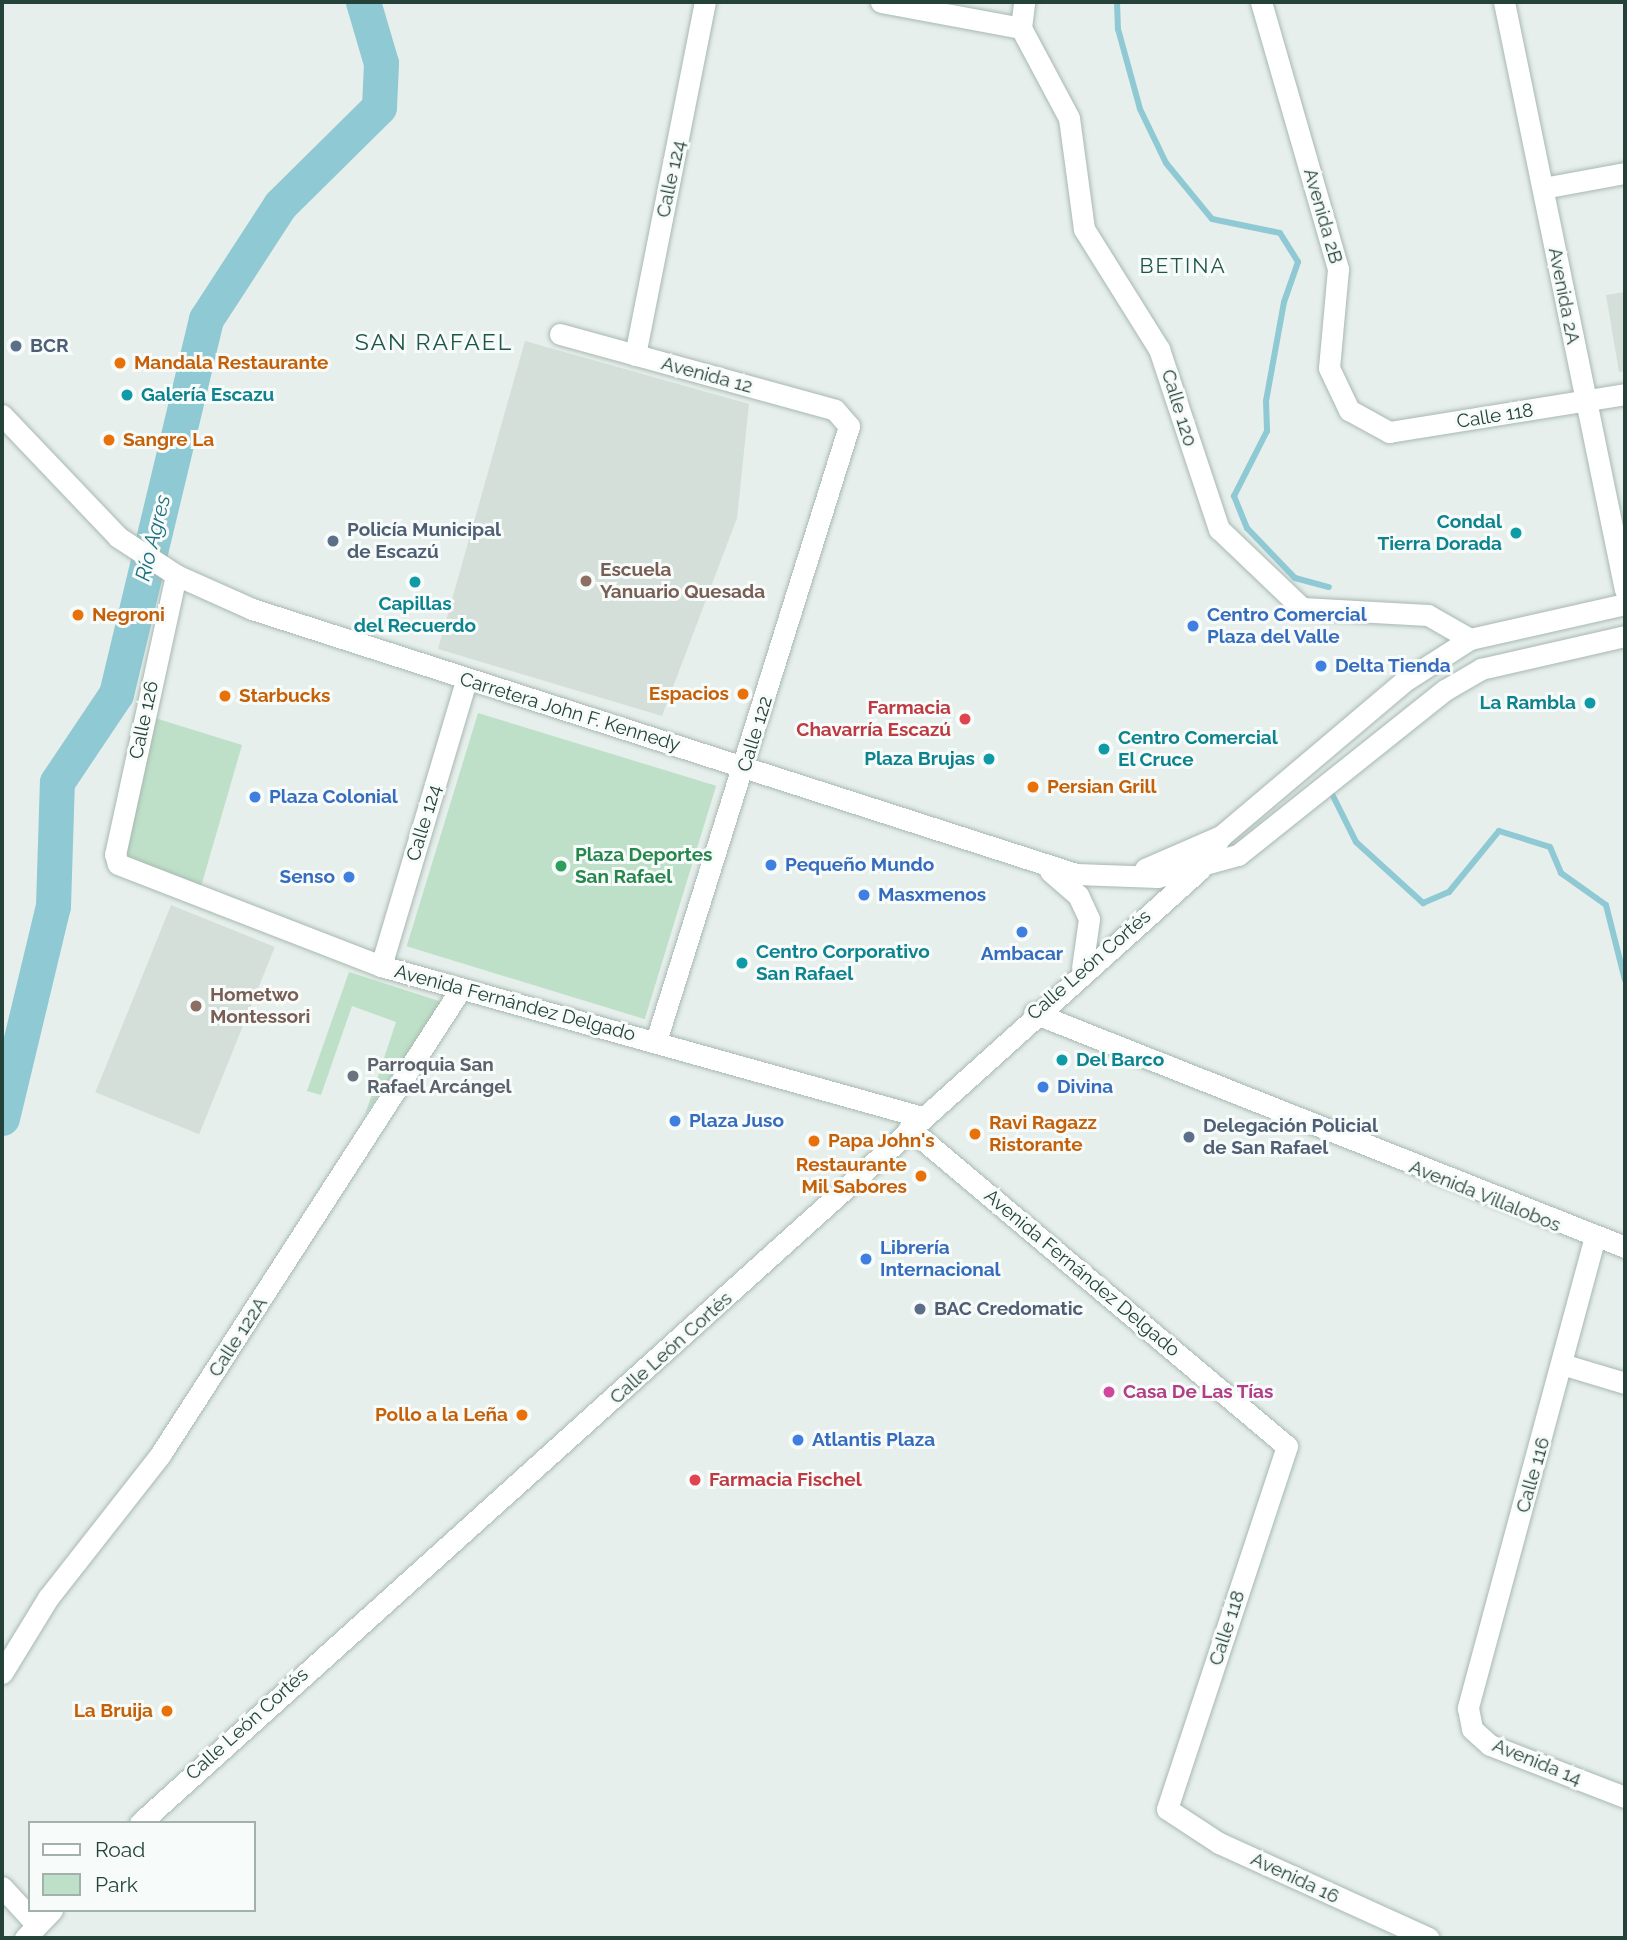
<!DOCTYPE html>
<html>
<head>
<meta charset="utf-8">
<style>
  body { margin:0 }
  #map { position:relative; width:1627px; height:1940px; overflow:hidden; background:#e6efeb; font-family:Raleway,sans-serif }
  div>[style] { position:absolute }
  .built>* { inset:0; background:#d4dfda; transform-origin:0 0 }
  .green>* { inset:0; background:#bfe0c8; transform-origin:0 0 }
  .stream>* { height:6px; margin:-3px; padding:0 3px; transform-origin:3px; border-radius:3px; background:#8ec9d4 }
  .river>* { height:35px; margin:-17.5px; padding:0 17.5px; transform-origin:17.5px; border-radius:17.5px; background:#8ec9d4 }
  .roads { filter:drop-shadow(0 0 2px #a8b8b2) drop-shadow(0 0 2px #a8b8b2) }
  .street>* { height:21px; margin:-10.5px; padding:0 10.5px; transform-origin:10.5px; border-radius:10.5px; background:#fff }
  .secondary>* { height:21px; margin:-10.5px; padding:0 10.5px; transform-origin:10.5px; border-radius:10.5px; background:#fff }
  .dots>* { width:19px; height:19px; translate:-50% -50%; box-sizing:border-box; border:4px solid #f7fbf9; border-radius:50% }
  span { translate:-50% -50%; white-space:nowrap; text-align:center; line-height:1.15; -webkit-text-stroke:6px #f7fbf9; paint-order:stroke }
  .street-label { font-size:19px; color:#24423a }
  .service-label { font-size:19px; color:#4e5e75; font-weight:700 }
  .left { translate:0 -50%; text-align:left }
  .food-label { font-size:19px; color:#c56008; font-weight:700 }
  .right { translate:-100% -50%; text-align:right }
  .culture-label { font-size:19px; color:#0d838f; font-weight:700 }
  .education-label { font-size:19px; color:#785e54; font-weight:700 }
  .shop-label { font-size:19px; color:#366cbe; font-weight:700 }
  .health-label { font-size:19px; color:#be3a42; font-weight:700 }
  .leisure-label { font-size:19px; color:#27864d; font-weight:700 }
  .worship-label { font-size:19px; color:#5b616d; font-weight:700 }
  .hotel-label { font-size:19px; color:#b23c85; font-weight:700 }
  .neighbourhood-label { font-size:21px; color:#1f5548; letter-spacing:2px }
  .water-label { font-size:21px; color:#1c6f80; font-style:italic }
  .quarter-label { font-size:23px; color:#1f5548; letter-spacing:2px }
  .frame { position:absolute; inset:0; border:4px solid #24423a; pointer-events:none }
  .legend { position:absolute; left:28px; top:1821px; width:228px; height:91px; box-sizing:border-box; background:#f7fbf9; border:2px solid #a3b1ad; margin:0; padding:9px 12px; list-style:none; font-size:21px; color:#24423a }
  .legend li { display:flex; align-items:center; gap:14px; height:35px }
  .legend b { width:35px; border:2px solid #a3b1ad }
</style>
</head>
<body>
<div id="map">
  <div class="built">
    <div style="clip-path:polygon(1625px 292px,1625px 371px,1619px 372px,1606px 295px)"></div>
    <div style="clip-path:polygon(525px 341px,749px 404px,737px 518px,662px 716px,438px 649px)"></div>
    <div style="left:171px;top:905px;width:112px;height:202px;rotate:22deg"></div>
  </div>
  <div class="green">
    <div style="left:478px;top:713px;width:249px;height:244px;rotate:17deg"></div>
    <div style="clip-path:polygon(155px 718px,242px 745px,200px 890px,122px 859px)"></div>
    <div style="clip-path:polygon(349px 972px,442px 1002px,365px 1115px,396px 1022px,352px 1006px,321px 1095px,307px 1091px)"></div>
  </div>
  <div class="stream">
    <div style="left:1117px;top:2px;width:27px;rotate:88deg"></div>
    <div style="left:1118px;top:29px;width:83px;rotate:74.6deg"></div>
    <div style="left:1140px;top:109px;width:60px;rotate:64.3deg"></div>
    <div style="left:1166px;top:163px;width:72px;rotate:50.6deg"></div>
    <div style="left:1212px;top:219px;width:69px;rotate:11.6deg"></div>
    <div style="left:1280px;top:233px;width:34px;rotate:58deg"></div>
    <div style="left:1298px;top:262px;width:42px;rotate:109.3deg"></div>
    <div style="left:1284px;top:302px;width:101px;rotate:100.3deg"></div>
    <div style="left:1266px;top:401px;width:30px;rotate:88deg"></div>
    <div style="left:1267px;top:431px;width:73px;rotate:116.9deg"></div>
    <div style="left:1234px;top:496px;width:35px;rotate:68deg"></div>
    <div style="left:1247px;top:528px;width:69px;rotate:46.2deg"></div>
    <div style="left:1295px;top:578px;width:35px;rotate:15deg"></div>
    <div style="left:1330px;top:790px;width:58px;rotate:63.4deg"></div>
    <div style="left:1356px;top:842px;width:91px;rotate:42.3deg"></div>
    <div style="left:1423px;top:903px;width:28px;rotate:-23deg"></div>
    <div style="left:1449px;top:892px;width:79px;rotate:-50.7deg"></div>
    <div style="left:1499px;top:831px;width:53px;rotate:17.4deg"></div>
    <div style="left:1550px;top:847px;width:28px;rotate:67deg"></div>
    <div style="left:1561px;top:873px;width:55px;rotate:35.4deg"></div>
    <div style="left:1606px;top:905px;width:77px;rotate:75.8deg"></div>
  </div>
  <div class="river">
    <div style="left:2px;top:1118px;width:218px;rotate:-76.5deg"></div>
    <div style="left:53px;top:906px;width:124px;rotate:-88.2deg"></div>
    <div style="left:57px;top:782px;width:106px;rotate:-56.2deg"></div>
    <div style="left:116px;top:694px;width:386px;rotate:-76.5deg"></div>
    <div style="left:206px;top:319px;width:136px;rotate:-57deg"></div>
    <div style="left:280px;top:205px;width:139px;rotate:-44.7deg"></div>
    <div style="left:379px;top:107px;width:44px;rotate:-87.4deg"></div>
    <div style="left:381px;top:63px;width:64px;rotate:-106.4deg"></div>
  </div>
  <div class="roads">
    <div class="street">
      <div style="left:881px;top:2px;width:142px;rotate:10.5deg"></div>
      <div style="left:1021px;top:28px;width:26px;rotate:-83deg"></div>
      <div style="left:1261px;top:2px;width:278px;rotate:73.9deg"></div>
      <div style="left:1338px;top:269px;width:99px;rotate:95.2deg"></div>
      <div style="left:1329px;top:368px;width:47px;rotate:64.5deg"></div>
      <div style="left:1349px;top:410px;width:46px;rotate:28.8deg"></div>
      <div style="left:1389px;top:432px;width:239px;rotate:-9.1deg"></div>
      <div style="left:1504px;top:2px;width:600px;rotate:78.37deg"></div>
      <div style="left:1021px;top:28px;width:102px;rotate:61.9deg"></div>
      <div style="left:1069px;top:118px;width:112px;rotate:82.3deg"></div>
      <div style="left:1084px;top:229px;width:142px;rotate:58deg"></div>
      <div style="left:1159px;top:349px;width:190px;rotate:71.6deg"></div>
      <div style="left:1219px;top:529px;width:115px;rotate:43.6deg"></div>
      <div style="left:1302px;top:608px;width:126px;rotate:3.2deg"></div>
      <div style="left:1428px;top:615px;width:48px;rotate:29.7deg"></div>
      <div style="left:1543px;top:188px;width:83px;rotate:-10.4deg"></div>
      <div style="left:560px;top:334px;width:285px;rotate:15.4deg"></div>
      <div style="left:835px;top:410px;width:21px;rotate:49deg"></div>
      <div style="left:849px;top:426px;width:645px;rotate:107.42deg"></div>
      <div style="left:635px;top:355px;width:360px;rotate:-78.8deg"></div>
      <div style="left:176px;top:575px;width:286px;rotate:102.3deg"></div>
      <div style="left:115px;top:854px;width:10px;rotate:73deg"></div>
      <div style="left:118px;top:864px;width:282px;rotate:21.2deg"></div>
      <div style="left:381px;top:966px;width:562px;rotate:15.6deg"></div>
      <div style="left:381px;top:966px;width:298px;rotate:-73.4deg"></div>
      <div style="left:1034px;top:1013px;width:636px;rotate:21.6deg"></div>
      <div style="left:909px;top:1128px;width:494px;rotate:40.1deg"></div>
      <div style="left:1287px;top:1446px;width:382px;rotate:108.3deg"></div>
      <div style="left:1167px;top:1809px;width:62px;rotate:33.2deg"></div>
      <div style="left:1219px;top:1843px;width:230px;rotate:24.4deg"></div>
      <div style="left:1594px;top:1240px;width:485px;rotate:105.1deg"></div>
      <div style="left:1468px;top:1708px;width:21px;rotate:79deg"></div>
      <div style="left:1472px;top:1729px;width:24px;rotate:42deg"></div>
      <div style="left:1490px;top:1745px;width:145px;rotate:21.1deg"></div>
      <div style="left:1565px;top:1365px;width:63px;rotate:16.7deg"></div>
      <div style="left:2px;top:1673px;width:88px;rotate:-58.5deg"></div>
      <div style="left:48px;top:1598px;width:182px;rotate:-51.9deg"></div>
      <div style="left:160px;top:1455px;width:553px;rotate:-57.17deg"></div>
      <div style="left:2px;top:1887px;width:52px;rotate:47.4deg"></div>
    </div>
    <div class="secondary">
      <div style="left:2px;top:415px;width:168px;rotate:46.4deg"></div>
      <div style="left:118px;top:537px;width:69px;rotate:33.2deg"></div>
      <div style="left:176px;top:575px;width:83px;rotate:24.1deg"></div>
      <div style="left:252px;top:609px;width:866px;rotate:17.83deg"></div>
      <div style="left:1076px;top:874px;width:82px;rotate:2.1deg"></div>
      <div style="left:1158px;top:877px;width:83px;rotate:-15.4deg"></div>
      <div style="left:1238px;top:855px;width:265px;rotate:-38.6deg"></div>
      <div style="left:1445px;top:690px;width:42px;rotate:-30.3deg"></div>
      <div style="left:1481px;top:669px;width:148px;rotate:-12.9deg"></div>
      <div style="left:1145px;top:869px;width:83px;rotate:-23.5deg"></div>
      <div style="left:1050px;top:871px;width:37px;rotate:41deg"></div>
      <div style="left:1078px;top:895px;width:26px;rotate:65deg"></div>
      <div style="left:1089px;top:919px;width:49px;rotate:98.1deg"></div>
      <div style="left:140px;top:1823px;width:1425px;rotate:-41.98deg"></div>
      <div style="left:1199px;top:870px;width:40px;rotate:-57.1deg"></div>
      <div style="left:1221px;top:836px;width:238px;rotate:-40.2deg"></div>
      <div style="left:1403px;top:682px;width:80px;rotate:-32.7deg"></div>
      <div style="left:1470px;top:639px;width:159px;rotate:-12.7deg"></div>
      <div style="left:25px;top:1938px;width:39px;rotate:-46deg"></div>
    </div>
  </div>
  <div class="dots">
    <div style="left:16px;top:346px;background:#5c6f8a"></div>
    <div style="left:120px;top:363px;background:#e8710a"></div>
    <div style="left:127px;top:395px;background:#0f9aa8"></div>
    <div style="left:109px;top:440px;background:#e8710a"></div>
    <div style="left:1516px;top:533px;background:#0f9aa8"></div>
    <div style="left:333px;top:541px;background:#5c6f8a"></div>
    <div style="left:586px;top:581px;background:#8d6e63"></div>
    <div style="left:415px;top:582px;background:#0f9aa8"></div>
    <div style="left:78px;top:615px;background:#e8710a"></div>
    <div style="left:1193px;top:626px;background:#3f7fe0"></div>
    <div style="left:1321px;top:666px;background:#3f7fe0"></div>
    <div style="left:743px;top:694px;background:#e8710a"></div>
    <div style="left:225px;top:696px;background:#e8710a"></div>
    <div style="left:1590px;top:703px;background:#0f9aa8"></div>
    <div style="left:965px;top:719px;background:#e0444e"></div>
    <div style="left:1104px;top:749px;background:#0f9aa8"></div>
    <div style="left:989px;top:759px;background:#0f9aa8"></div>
    <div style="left:1033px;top:787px;background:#e8710a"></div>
    <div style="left:255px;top:797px;background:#3f7fe0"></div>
    <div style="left:771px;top:865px;background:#3f7fe0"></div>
    <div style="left:561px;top:866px;background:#2e9e5b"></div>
    <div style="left:349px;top:877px;background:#3f7fe0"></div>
    <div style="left:864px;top:895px;background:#3f7fe0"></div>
    <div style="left:1022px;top:932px;background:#3f7fe0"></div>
    <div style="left:742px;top:963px;background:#0f9aa8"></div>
    <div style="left:196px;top:1006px;background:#8d6e63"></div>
    <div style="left:1062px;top:1060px;background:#0f9aa8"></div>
    <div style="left:353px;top:1076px;background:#6b7280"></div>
    <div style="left:1043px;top:1087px;background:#3f7fe0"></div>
    <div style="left:675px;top:1121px;background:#3f7fe0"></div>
    <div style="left:975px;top:1134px;background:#e8710a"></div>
    <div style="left:1189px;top:1137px;background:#5c6f8a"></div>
    <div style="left:814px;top:1141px;background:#e8710a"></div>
    <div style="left:921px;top:1176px;background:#e8710a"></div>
    <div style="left:866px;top:1259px;background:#3f7fe0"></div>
    <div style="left:920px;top:1309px;background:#5c6f8a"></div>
    <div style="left:1109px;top:1392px;background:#d1479c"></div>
    <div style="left:522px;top:1415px;background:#e8710a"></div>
    <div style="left:798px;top:1440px;background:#3f7fe0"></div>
    <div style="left:695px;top:1480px;background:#e0444e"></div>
    <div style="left:167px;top:1711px;background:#e8710a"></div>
  </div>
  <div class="street-label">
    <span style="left:671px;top:179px;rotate:-78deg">Calle 124</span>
    <span style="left:1323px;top:216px;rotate:74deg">Avenida 2B</span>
    <span style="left:1564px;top:296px;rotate:79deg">Avenida 2A</span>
    <span style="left:707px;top:375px;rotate:15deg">Avenida 12</span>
    <span style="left:1179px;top:408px;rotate:73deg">Calle 120</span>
    <span style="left:1495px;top:416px;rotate:-9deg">Calle 118</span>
    <span style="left:570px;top:712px;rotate:17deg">Carretera John F. Kennedy</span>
    <span style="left:144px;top:720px;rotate:-78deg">Calle 126</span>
    <span style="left:755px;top:734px;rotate:-73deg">Calle 122</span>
    <span style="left:424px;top:823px;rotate:-73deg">Calle 124</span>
    <span style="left:1089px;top:965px;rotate:-41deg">Calle León Cortés</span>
    <span style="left:515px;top:1003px;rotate:15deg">Avenida Fernández Delgado</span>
    <span style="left:1485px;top:1196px;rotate:22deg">Avenida Villalobos</span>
    <span style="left:1082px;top:1273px;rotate:40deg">Avenida Fernández Delgado</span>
    <span style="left:238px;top:1337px;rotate:-57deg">Calle 122A</span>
    <span style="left:671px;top:1348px;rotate:-42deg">Calle León Cortés</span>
    <span style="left:1533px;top:1475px;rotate:-74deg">Calle 116</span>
    <span style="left:1227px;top:1628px;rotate:-72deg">Calle 118</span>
    <span style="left:247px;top:1724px;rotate:-42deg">Calle León Cortés</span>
    <span style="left:1537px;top:1762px;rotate:22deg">Avenida 14</span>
    <span style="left:1295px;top:1878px;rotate:25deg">Avenida 16</span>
  </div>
  <div class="service-label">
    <span class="left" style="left:30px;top:346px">BCR</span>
    <span class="left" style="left:347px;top:541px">Policía Municipal<br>de Escazú</span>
    <span class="left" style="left:1203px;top:1137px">Delegación Policial<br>de San Rafael</span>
    <span class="left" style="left:934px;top:1309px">BAC Credomatic</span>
  </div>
  <div class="food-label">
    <span class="left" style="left:134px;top:363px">Mandala Restaurante</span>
    <span class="left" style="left:123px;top:440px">Sangre La</span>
    <span class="left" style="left:92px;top:615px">Negroni</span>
    <span class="right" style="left:729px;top:694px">Espacios</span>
    <span class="left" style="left:239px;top:696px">Starbucks</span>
    <span class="left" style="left:1047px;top:787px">Persian Grill</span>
    <span class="left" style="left:989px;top:1134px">Ravi Ragazz<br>Ristorante</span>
    <span class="left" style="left:828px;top:1141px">Papa John's</span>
    <span class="right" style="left:907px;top:1176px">Restaurante<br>Mil Sabores</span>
    <span class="right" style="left:508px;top:1415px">Pollo a la Leña</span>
    <span class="right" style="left:153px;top:1711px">La Bruija</span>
  </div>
  <div class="culture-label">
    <span class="left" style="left:141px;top:395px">Galería Escazu</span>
    <span class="right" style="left:1502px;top:533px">Condal<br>Tierra Dorada</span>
    <span style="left:415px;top:615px">Capillas<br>del Recuerdo</span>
    <span class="right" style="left:1576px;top:703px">La Rambla</span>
    <span class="left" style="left:1118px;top:749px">Centro Comercial<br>El Cruce</span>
    <span class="right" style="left:975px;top:759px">Plaza Brujas</span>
    <span class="left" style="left:756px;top:963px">Centro Corporativo<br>San Rafael</span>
    <span class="left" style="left:1076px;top:1060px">Del Barco</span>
  </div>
  <div class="education-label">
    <span class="left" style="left:600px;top:581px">Escuela<br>Yanuario Quesada</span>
    <span class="left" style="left:210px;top:1006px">Hometwo<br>Montessori</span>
  </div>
  <div class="shop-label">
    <span class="left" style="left:1207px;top:626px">Centro Comercial<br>Plaza del Valle</span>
    <span class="left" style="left:1335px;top:666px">Delta Tienda</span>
    <span class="left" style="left:269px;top:797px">Plaza Colonial</span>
    <span class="left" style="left:785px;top:865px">Pequeño Mundo</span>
    <span class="right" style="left:335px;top:877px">Senso</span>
    <span class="left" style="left:878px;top:895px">Masxmenos</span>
    <span style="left:1022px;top:954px">Ambacar</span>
    <span class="left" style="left:1057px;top:1087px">Divina</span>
    <span class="left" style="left:689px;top:1121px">Plaza Juso</span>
    <span class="left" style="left:880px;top:1259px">Librería<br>Internacional</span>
    <span class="left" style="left:812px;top:1440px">Atlantis Plaza</span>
  </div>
  <div class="health-label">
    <span class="right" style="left:951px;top:719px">Farmacia<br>Chavarría Escazú</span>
    <span class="left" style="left:709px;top:1480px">Farmacia Fischel</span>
  </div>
  <div class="leisure-label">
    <span class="left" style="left:575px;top:866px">Plaza Deportes<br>San Rafael</span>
  </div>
  <div class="worship-label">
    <span class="left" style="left:367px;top:1076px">Parroquia San<br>Rafael Arcángel</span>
  </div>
  <div class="hotel-label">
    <span class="left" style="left:1123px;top:1392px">Casa De Las Tías</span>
  </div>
  <div class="neighbourhood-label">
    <span style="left:1183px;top:266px">BETINA</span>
  </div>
  <div class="water-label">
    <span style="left:153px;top:538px;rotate:-76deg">Río Agres</span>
  </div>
  <div class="quarter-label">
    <span style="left:434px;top:342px">SAN RAFAEL</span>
  </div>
  <div class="frame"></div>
  <ul class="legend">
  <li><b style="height:9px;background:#fff"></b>Road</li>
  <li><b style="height:19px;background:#bfe0c8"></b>Park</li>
  </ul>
</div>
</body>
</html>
